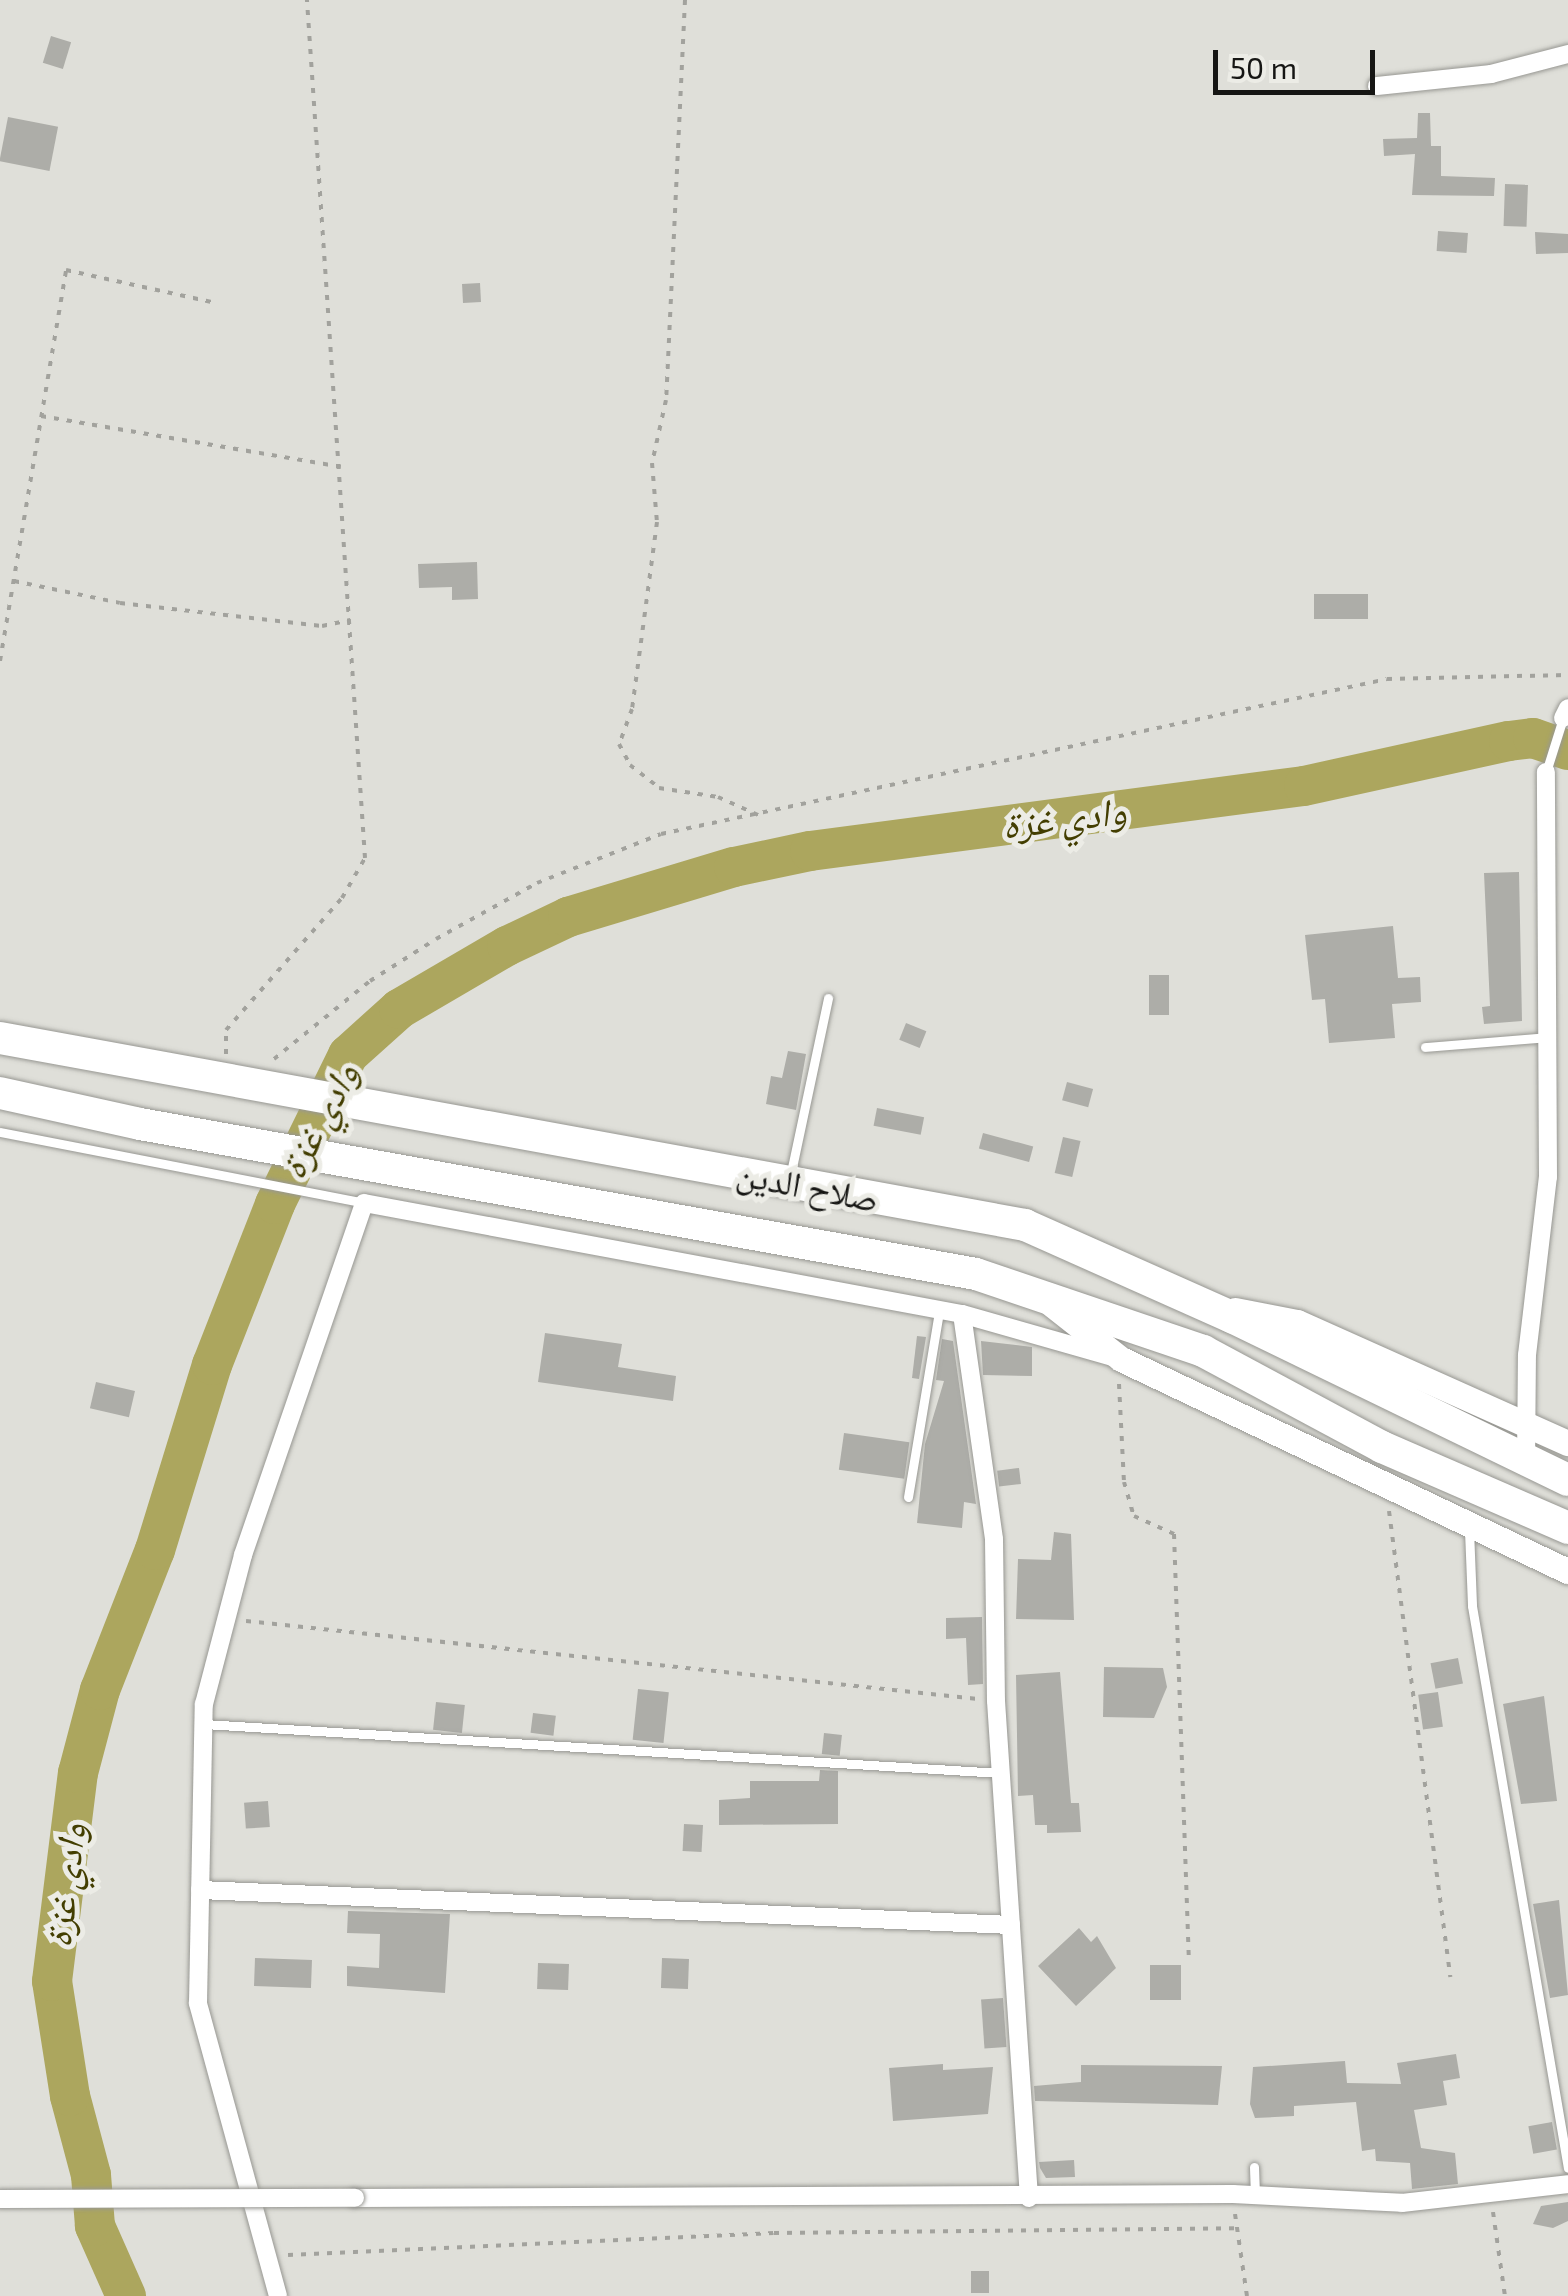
<!DOCTYPE html>
<html>
<head>
<meta charset="utf-8">
<style>
  body { margin:0 }
  #map { position:relative; width:1568px; height:2296px; overflow:hidden; background:#dfdfd9; font-family:"Exo 2","Noto Naskh Arabic",sans-serif }
  div>[style] { position:absolute }
  .river>* { height:40px; margin:-20px; padding:0 20px; transform-origin:20px; border-radius:20px; background:#aca65e }
  .building>* { inset:0; background:#adada8; transform-origin:0 0 }
  .path>* { height:4px; margin-top:-2px; transform-origin:0; background:repeating-linear-gradient(90deg,#a2a29d 0 5px,transparent 0 13px) }
  .roads { filter:drop-shadow(0 0 2px #979792) drop-shadow(0 0 2px #979792) }
  .lane>* { height:9px; margin:-4.5px; padding:0 4.5px; transform-origin:4.5px; border-radius:4.5px; background:#fff }
  .street>* { height:18px; margin:-9px; padding:0 9px; transform-origin:9px; border-radius:9px; background:#fff }
  .secondary>* { height:25px; margin:-12.5px; padding:0 12.5px; transform-origin:12.5px; border-radius:12.5px; background:#fff }
  .highway>* { height:32px; margin:-16px; padding:0 16px; transform-origin:16px; border-radius:16px; background:#fff }
  .bridges { filter:drop-shadow(0 0 2px #979792) drop-shadow(0 0 2px #979792) }
  .street-bridge>* { height:18px; margin:-9px; padding:0 9px; transform-origin:9px; border-radius:9px; background:#fff }
  span { translate:-50% -50%; white-space:nowrap; text-align:center; line-height:1.15; -webkit-text-stroke:10px #ecece6; paint-order:stroke }
  .street-label { font-size:35px; color:#161614 }
  .water-label { font-size:38px; color:#433e01; font-style:italic }
  .scale { position:absolute; left:1213px; top:50px; width:162px; height:45px; box-sizing:border-box; border:5px solid #161614; border-top:0; padding-left:12px; font-size:30px; line-height:35px; white-space:nowrap; color:#161614; -webkit-text-stroke:8px #ecece6; paint-order:stroke }
</style>
</head>
<body>
<div id="map">
  <div class="river">
    <div style="left:126px;top:2296px;width:77px;rotate:-113.9deg"></div>
    <div style="left:95px;top:2226px;width:51px;rotate:-94.5deg"></div>
    <div style="left:91px;top:2175px;width:82px;rotate:-104.9deg"></div>
    <div style="left:70px;top:2096px;width:116px;rotate:-98.9deg"></div>
    <div style="left:52px;top:1981px;width:210px;rotate:-82.9deg"></div>
    <div style="left:78px;top:1773px;width:86px;rotate:-75.2deg"></div>
    <div style="left:100px;top:1690px;width:150px;rotate:-68.6deg"></div>
    <div style="left:155px;top:1550px;width:194px;rotate:-72.9deg"></div>
    <div style="left:212px;top:1365px;width:173px;rotate:-68.6deg"></div>
    <div style="left:275px;top:1204px;width:166px;rotate:-63.9deg"></div>
    <div style="left:348px;top:1055px;width:69px;rotate:-42deg"></div>
    <div style="left:399px;top:1009px;width:125px;rotate:-30.3deg"></div>
    <div style="left:507px;top:946px;width:68px;rotate:-25.4deg"></div>
    <div style="left:568px;top:917px;width:173px;rotate:-16.8deg"></div>
    <div style="left:734px;top:867px;width:78px;rotate:-11.9deg"></div>
    <div style="left:810px;top:851px;width:498px;rotate:-7.5deg"></div>
    <div style="left:1304px;top:786px;width:210px;rotate:-12.4deg"></div>
    <div style="left:1509px;top:741px;width:24px;rotate:-7deg"></div>
    <div style="left:1533px;top:738px;width:37px;rotate:19deg"></div>
  </div>
  <div class="building">
    <div style="left:51px;top:36px;width:21px;height:28px;rotate:17deg"></div>
    <div style="clip-path:polygon(1418px 113px,1430px 113px,1431px 146px,1441px 146px,1441px 176px,1495px 178px,1494px 196px,1412px 195px,1415px 154px,1384px 156px,1383px 139px,1417px 138px)"></div>
    <div style="left:8px;top:117px;width:51px;height:45px;rotate:11deg"></div>
    <div style="left:1505px;top:184px;width:23px;height:42px;rotate:2deg"></div>
    <div style="left:1438px;top:231px;width:30px;height:20px;rotate:4deg"></div>
    <div style="clip-path:polygon(1535px 232px,1568px 234px,1568px 253px,1536px 254px)"></div>
    <div style="left:480px;top:283px;width:19px;height:18px;rotate:87deg"></div>
    <div style="clip-path:polygon(477px 562px,478px 599px,452px 600px,452px 587px,419px 588px,418px 564px)"></div>
    <div style="left:1314px;top:594px;width:54px;height:25px"></div>
    <div style="clip-path:polygon(1519px 872px,1522px 1021px,1484px 1024px,1482px 1007px,1490px 1006px,1484px 873px)"></div>
    <div style="clip-path:polygon(1393px 926px,1398px 978px,1420px 977px,1421px 1002px,1392px 1004px,1395px 1038px,1329px 1043px,1325px 999px,1312px 1000px,1305px 935px)"></div>
    <div style="left:1149px;top:975px;width:20px;height:40px"></div>
    <div style="left:906px;top:1023px;width:22px;height:18px;rotate:22deg"></div>
    <div style="clip-path:polygon(788px 1051px,806px 1054px,796px 1110px,766px 1104px,771px 1076px,782px 1078px)"></div>
    <div style="left:1067px;top:1082px;width:27px;height:19px;rotate:15deg"></div>
    <div style="left:877px;top:1108px;width:48px;height:18px;rotate:11deg"></div>
    <div style="left:983px;top:1133px;width:52px;height:16px;rotate:15deg"></div>
    <div style="left:1063px;top:1137px;width:18px;height:37px;rotate:13deg"></div>
    <div style="clip-path:polygon(545px 1333px,622px 1344px,618px 1367px,676px 1376px,673px 1401px,538px 1382px)"></div>
    <div style="clip-path:polygon(917px 1336px,926px 1337px,919px 1379px,912px 1378px)"></div>
    <div style="clip-path:polygon(942px 1339px,953px 1341px,976px 1504px,964px 1502px,962px 1528px,917px 1523px,925px 1444px,944px 1381px,936px 1380px)"></div>
    <div style="clip-path:polygon(981px 1341px,1032px 1347px,1032px 1376px,983px 1375px)"></div>
    <div style="left:96px;top:1382px;width:40px;height:27px;rotate:13deg"></div>
    <div style="left:844px;top:1433px;width:66px;height:37px;rotate:8deg"></div>
    <div style="left:1019px;top:1468px;width:16px;height:22px;rotate:83deg"></div>
    <div style="clip-path:polygon(1054px 1532px,1071px 1534px,1074px 1620px,1016px 1619px,1018px 1559px,1051px 1560px)"></div>
    <div style="clip-path:polygon(982px 1617px,983px 1684px,968px 1685px,966px 1638px,946px 1639px,946px 1618px)"></div>
    <div style="left:1458px;top:1658px;width:26px;height:28px;rotate:79deg"></div>
    <div style="clip-path:polygon(1104px 1667px,1163px 1668px,1167px 1687px,1154px 1718px,1103px 1717px)"></div>
    <div style="clip-path:polygon(1060px 1672px,1071px 1803px,1079px 1803px,1081px 1832px,1047px 1833px,1047px 1825px,1035px 1825px,1033px 1795px,1018px 1796px,1016px 1675px)"></div>
    <div style="left:638px;top:1689px;width:31px;height:51px;rotate:6deg"></div>
    <div style="left:1438px;top:1692px;width:35px;height:20px;rotate:82deg"></div>
    <div style="clip-path:polygon(1544px 1696px,1557px 1801px,1521px 1804px,1503px 1704px)"></div>
    <div style="left:436px;top:1702px;width:29px;height:28px;rotate:6deg"></div>
    <div style="left:533px;top:1713px;width:23px;height:20px;rotate:7deg"></div>
    <div style="left:824px;top:1733px;width:18px;height:21px;rotate:6deg"></div>
    <div style="clip-path:polygon(820px 1770px,838px 1771px,838px 1824px,719px 1825px,719px 1800px,750px 1798px,750px 1781px,819px 1781px)"></div>
    <div style="left:268px;top:1801px;width:26px;height:24px;rotate:86deg"></div>
    <div style="left:684px;top:1824px;width:19px;height:27px;rotate:3deg"></div>
    <div style="clip-path:polygon(1559px 1900px,1568px 1995px,1550px 1998px,1533px 1904px)"></div>
    <div style="clip-path:polygon(348px 1911px,450px 1914px,445px 1993px,347px 1986px,347px 1966px,379px 1968px,380px 1934px,347px 1933px)"></div>
    <div style="clip-path:polygon(1079px 1928px,1091px 1942px,1097px 1936px,1116px 1968px,1076px 2006px,1038px 1966px)"></div>
    <div style="left:255px;top:1958px;width:57px;height:28px;rotate:2deg"></div>
    <div style="left:662px;top:1958px;width:27px;height:30px;rotate:2deg"></div>
    <div style="left:538px;top:1963px;width:31px;height:26px;rotate:2deg"></div>
    <div style="left:1150px;top:1965px;width:31px;height:35px"></div>
    <div style="left:1003px;top:1998px;width:49px;height:22px;rotate:86deg"></div>
    <div style="clip-path:polygon(1456px 2054px,1460px 2078px,1443px 2081px,1447px 2105px,1414px 2110px,1421px 2148px,1455px 2153px,1458px 2184px,1412px 2189px,1410px 2163px,1376px 2161px,1375px 2149px,1362px 2151px,1356px 2102px,1294px 2106px,1294px 2116px,1255px 2118px,1250px 2104px,1253px 2067px,1345px 2061px,1347px 2083px,1401px 2084px,1397px 2063px)"></div>
    <div style="clip-path:polygon(943px 2064px,943px 2070px,993px 2067px,988px 2114px,893px 2121px,889px 2068px)"></div>
    <div style="clip-path:polygon(1081px 2065px,1222px 2066px,1218px 2105px,1035px 2101px,1034px 2086px,1081px 2082px)"></div>
    <div style="left:1552px;top:2122px;width:28px;height:24px;rotate:80deg"></div>
    <div style="clip-path:polygon(1074px 2160px,1075px 2177px,1046px 2178px,1040px 2168px,1039px 2162px)"></div>
    <div style="clip-path:polygon(1568px 2202px,1568px 2221px,1553px 2228px,1533px 2224px,1541px 2206px)"></div>
    <div style="left:971px;top:2271px;width:18px;height:22px"></div>
  </div>
  <div class="path">
    <div style="left:685px;top:0;width:400px;rotate:92.7deg"></div>
    <div style="left:666px;top:400px;width:65px;rotate:102.5deg"></div>
    <div style="left:652px;top:463px;width:59px;rotate:85.2deg"></div>
    <div style="left:657px;top:522px;width:189px;rotate:97.6deg"></div>
    <div style="left:632px;top:709px;width:37px;rotate:110deg"></div>
    <div style="left:619px;top:744px;width:24px;rotate:62deg"></div>
    <div style="left:630px;top:765px;width:37px;rotate:38deg"></div>
    <div style="left:659px;top:788px;width:60px;rotate:8.7deg"></div>
    <div style="left:718px;top:797px;width:44px;rotate:24.2deg"></div>
    <div style="left:41px;top:416px;width:304px;rotate:9.6deg"></div>
    <div style="left:14px;top:581px;width:108px;rotate:11.7deg"></div>
    <div style="left:120px;top:603px;width:203px;rotate:6.5deg"></div>
    <div style="left:322px;top:626px;width:29px;rotate:-12deg"></div>
    <div style="left:0;top:661px;width:397px;rotate:-80.4deg"></div>
    <div style="left:66px;top:270px;width:149px;rotate:12.4deg"></div>
    <div style="left:226px;top:1054px;width:24px;rotate:-90deg"></div>
    <div style="left:226px;top:1030px;width:176px;rotate:-48.7deg"></div>
    <div style="left:342px;top:898px;width:46px;rotate:-60.1deg"></div>
    <div style="left:365px;top:858px;width:860px;rotate:-93.87deg"></div>
    <div style="left:274px;top:1059px;width:124px;rotate:-39.1deg"></div>
    <div style="left:370px;top:981px;width:78px;rotate:-32.5deg"></div>
    <div style="left:436px;top:939px;width:115px;rotate:-29deg"></div>
    <div style="left:537px;top:883px;width:133px;rotate:-21.6deg"></div>
    <div style="left:661px;top:834px;width:742px;rotate:-12.05deg"></div>
    <div style="left:1387px;top:679px;width:181px;rotate:-1.3deg"></div>
    <div style="left:1119px;top:1384px;width:98px;rotate:87.1deg"></div>
    <div style="left:1124px;top:1482px;width:35px;rotate:74deg"></div>
    <div style="left:1134px;top:1516px;width:44px;rotate:24.2deg"></div>
    <div style="left:1174px;top:1534px;width:425px;rotate:88deg"></div>
    <div style="left:1389px;top:1511px;width:470px;rotate:82.5deg"></div>
    <div style="left:246px;top:1621px;width:736px;rotate:6.08deg"></div>
    <div style="left:1493px;top:2212px;width:85px;rotate:81.9deg"></div>
    <div style="left:1235px;top:2214px;width:83px;rotate:81.7deg"></div>
    <div style="left:288px;top:2255px;width:486px;rotate:-2.6deg"></div>
    <div style="left:774px;top:2233px;width:464px;rotate:-0.6deg"></div>
  </div>
  <div class="roads">
    <div class="lane">
      <div style="left:1546px;top:772px;width:57px;rotate:-72.5deg"></div>
      <div style="left:1425px;top:1047px;width:123px;rotate:-4.6deg"></div>
      <div style="left:0;top:1132px;width:371px;rotate:11deg"></div>
      <div style="left:790px;top:1177px;width:183px;rotate:-78deg"></div>
      <div style="left:908px;top:1497px;width:189px;rotate:-80.5deg"></div>
      <div style="left:1469px;top:1530px;width:76px;rotate:87.7deg"></div>
      <div style="left:1472px;top:1606px;width:570px;rotate:80.31deg"></div>
      <div style="left:204px;top:1724px;width:798px;rotate:3.52deg"></div>
      <div style="left:1254px;top:2167px;width:28px;rotate:88deg"></div>
    </div>
    <div class="street">
      <div style="left:1377px;top:86px;width:115px;rotate:-6deg"></div>
      <div style="left:1491px;top:74px;width:80px;rotate:-14.6deg"></div>
      <div style="left:1563px;top:718px;width:11px;rotate:-63deg"></div>
      <div style="left:962px;top:1314px;width:227px;rotate:81.9deg"></div>
      <div style="left:994px;top:1539px;width:162px;rotate:89.3deg"></div>
      <div style="left:996px;top:1701px;width:498px;rotate:86.2deg"></div>
      <div style="left:1526px;top:1464px;width:109px;rotate:-89.5deg"></div>
      <div style="left:1527px;top:1355px;width:179px;rotate:-83.3deg"></div>
      <div style="left:1548px;top:1177px;width:405px;rotate:-90.3deg"></div>
      <div style="left:200px;top:1890px;width:812px;rotate:2.47deg"></div>
      <div style="left:355px;top:2198px;width:878px;rotate:-0.26deg"></div>
      <div style="left:1233px;top:2194px;width:169px;rotate:3deg"></div>
      <div style="left:1402px;top:2203px;width:167px;rotate:-6.5deg"></div>
      <div style="left:278px;top:2296px;width:304px;rotate:-105.3deg"></div>
      <div style="left:198px;top:2003px;width:299px;rotate:-88.9deg"></div>
      <div style="left:204px;top:1704px;width:154px;rotate:-75.3deg"></div>
      <div style="left:243px;top:1555px;width:372px;rotate:-71deg"></div>
      <div style="left:364px;top:1203px;width:608px;rotate:10.52deg"></div>
      <div style="left:962px;top:1314px;width:157px;rotate:15.9deg"></div>
    </div>
    <div class="secondary">
      <div style="left:1051px;top:1304px;width:89px;rotate:38.2deg"></div>
      <div style="left:1121px;top:1359px;width:495px;rotate:25.4deg"></div>
      <div style="left:1235px;top:1310px;width:63px;rotate:11deg"></div>
      <div style="left:1297px;top:1322px;width:297px;rotate:24.1deg"></div>
    </div>
    <div class="highway">
      <div style="left:0;top:1038px;width:1042px;rotate:10.34deg"></div>
      <div style="left:1025px;top:1225px;width:227px;rotate:24deg"></div>
      <div style="left:1232px;top:1317px;width:373px;rotate:25.9deg"></div>
      <div style="left:0;top:1093px;width:143px;rotate:12.5deg"></div>
      <div style="left:140px;top:1124px;width:849px;rotate:10.17deg"></div>
      <div style="left:976px;top:1274px;width:240px;rotate:18.7deg"></div>
      <div style="left:1203px;top:1351px;width:203px;rotate:28.2deg"></div>
      <div style="left:1382px;top:1447px;width:203px;rotate:23.5deg"></div>
    </div>
  </div>
  <div class="bridges">
    <div class="street-bridge">
      <div style="left:0;top:2199px;width:355px;rotate:-0.2deg"></div>
    </div>
  </div>
  <div class="street-label">
    <span style="left:808px;top:1185px;rotate:11deg">صلاح الدين</span>
  </div>
  <div class="water-label">
    <span style="left:1064px;top:817px;rotate:-7deg">وادي غزة</span>
    <span style="left:318px;top:1120px;rotate:-62deg">وادي غزة</span>
    <span style="left:64px;top:1885px;rotate:-83deg">وادي غزة</span>
  </div>
  <div class="scale">50 m</div>
</div>
</body>
</html>
